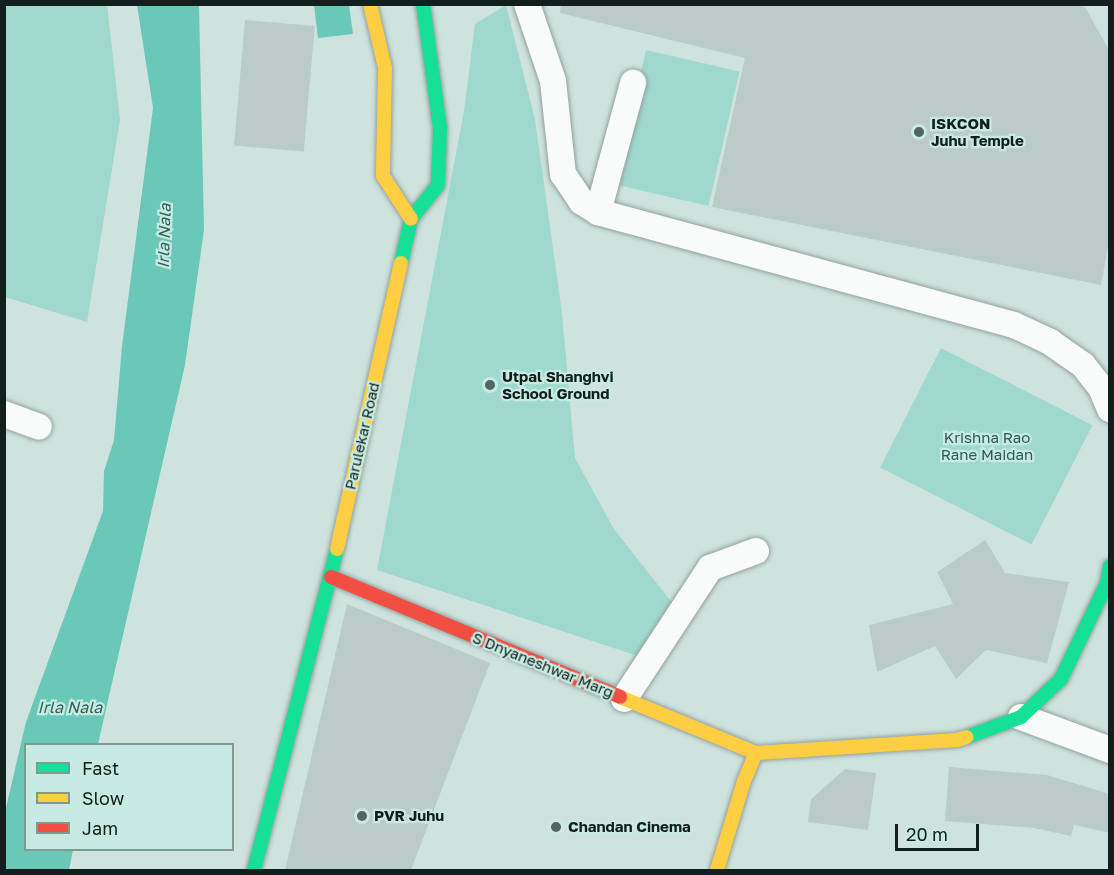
<!DOCTYPE html>
<html>
<head>
<meta charset="utf-8">
<style>
  body { margin:0 }
  #map { position:relative; width:1114px; height:875px; overflow:hidden; background:#cfe3de; font-family:"Golos Text",sans-serif }
  div>[style] { position:absolute }
  .green>* { inset:0; background:#9fd9cd; transform-origin:0 0 }
  .water>* { inset:0; background:#6ac8b8 }
  .building>* { inset:0; background:#bbcbc7; transform-origin:0 0 }
  .roads { filter:drop-shadow(0 0 2px #93a29f) drop-shadow(0 0 2px #93a29f) }
  .street>* { height:26px; margin:-13px; padding:0 13px; transform-origin:13px; border-radius:13px; background:#f8fbfa }
  .fast>* { height:14px; margin:-7px; padding:0 7px; transform-origin:7px; border-radius:7px; background:#16e098 }
  .slow>* { height:14px; margin:-7px; padding:0 7px; transform-origin:7px; border-radius:7px; background:#ffcf43 }
  .jam>* { height:14px; margin:-7px; padding:0 7px; transform-origin:7px; border-radius:7px; background:#f24e42 }
  .dots>* { width:16px; height:16px; translate:-50% -50%; box-sizing:border-box; border:3px solid #c7ebe2; border-radius:50% }
  span { translate:-50% -50%; white-space:nowrap; text-align:center; line-height:1.15; -webkit-text-stroke:4.5px #c7ebe2; paint-order:stroke }
  .poi-label { font-size:15px; color:#121f1c; font-weight:700 }
  .left { translate:0 -50%; text-align:left }
  .street-label { font-size:15px; color:#121f1c }
  .park-label { font-size:15px; color:#2a5c53 }
  .water-label { font-size:16px; color:#2e6157; font-style:italic }
  .frame { position:absolute; inset:0; border:6px solid #121f1c; pointer-events:none }
  .legend { position:absolute; left:24px; top:743px; width:210px; height:108px; box-sizing:border-box; background:#c7ebe2; border:2px solid #7f9993; margin:0; padding:8px 10px; list-style:none; font-size:18px; color:#121f1c }
  .legend li { display:flex; align-items:center; gap:12px; height:30px }
  .legend b { width:30px; border:2px solid #7f9993 }
  .scale { position:absolute; left:895px; top:824px; width:84px; height:27px; box-sizing:border-box; border:3px solid #121f1c; border-top:0; padding-left:8px; font-size:18px; line-height:21px; white-space:nowrap; color:#121f1c; -webkit-text-stroke:4px #c7ebe2; paint-order:stroke }
</style>
</head>
<body>
<div id="map">
  <div class="green">
    <div style="clip-path:polygon(107px 4px,120px 120px,87px 322px,5px 297px,5px 5px)"></div>
    <div style="clip-path:polygon(506px 5px,535px 119px,562px 313px,575px 458px,614px 529px,677px 609px,653px 661px,377px 570px,464px 111px,475px 24px)"></div>
    <div style="left:646px;top:50px;width:96px;height:138px;rotate:13deg"></div>
    <div style="left:941px;top:348px;width:170px;height:134px;rotate:27deg"></div>
  </div>
  <div class="water">
    <div style="clip-path:polygon(137px 5px,199px 5px,204px 230px,185px 365px,98px 744px,26px 744px,26px 850px,73px 850px,69px 870px,5px 870px,5px 812px,26px 722px,103px 511px,104px 471px,114px 440px,122px 346px,153px 108px)"></div>
    <div style="clip-path:polygon(314px 5px,349px 5px,353px 34px,318px 38px)"></div>
  </div>
  <div class="building">
    <div style="clip-path:polygon(561px 4px,1071px 4px,1085px 7px,1110px 52px,1110px 235px,1101px 285px,712px 207px,745px 58px,560px 13px)"></div>
    <div style="left:245px;top:20px;width:70px;height:126px;rotate:5deg"></div>
    <div style="clip-path:polygon(985px 540px,1005px 573px,1069px 582px,1047px 663px,986px 650px,956px 679px,935px 646px,877px 672px,869px 625px,953px 604px,937px 572px)"></div>
    <div style="clip-path:polygon(347px 604px,490px 663px,411px 870px,285px 870px)"></div>
    <div style="clip-path:polygon(949px 767px,1047px 775px,1110px 794px,1110px 833px,1074px 825px,1071px 836px,1034px 828px,945px 821px)"></div>
    <div style="clip-path:polygon(845px 769px,876px 773px,868px 830px,808px 822px,811px 799px)"></div>
  </div>
  <div class="roads">
    <div class="street">
      <div style="left:527px;top:4px;width:81px;rotate:71.3deg"></div>
      <div style="left:553px;top:81px;width:94px;rotate:83.9deg"></div>
      <div style="left:563px;top:174px;width:34px;rotate:56deg"></div>
      <div style="left:582px;top:202px;width:19px;rotate:32deg"></div>
      <div style="left:598px;top:212px;width:431px;rotate:15.2deg"></div>
      <div style="left:1014px;top:325px;width:40px;rotate:25deg"></div>
      <div style="left:1050px;top:342px;width:40px;rotate:34.9deg"></div>
      <div style="left:1083px;top:365px;width:29px;rotate:52deg"></div>
      <div style="left:1101px;top:388px;width:23px;rotate:67deg"></div>
      <div style="left:598px;top:212px;width:134px;rotate:-74.8deg"></div>
      <div style="left:4px;top:414px;width:37px;rotate:20deg"></div>
      <div style="left:624px;top:699px;width:157px;rotate:-56.7deg"></div>
      <div style="left:710px;top:568px;width:49px;rotate:-20.3deg"></div>
      <div style="left:1021px;top:717px;width:95px;rotate:20.3deg"></div>
    </div>
    <div class="fast">
      <div style="left:401px;top:263px;width:45px;rotate:-77.2deg"></div>
      <div style="left:411px;top:219px;width:43px;rotate:-51.5deg"></div>
      <div style="left:438px;top:185px;width:57px;rotate:-88deg"></div>
      <div style="left:440px;top:128px;width:125px;rotate:-97.8deg"></div>
      <div style="left:967px;top:737px;width:58px;rotate:-20.3deg"></div>
      <div style="left:1021px;top:717px;width:55px;rotate:-43.5deg"></div>
      <div style="left:1061px;top:679px;width:106px;rotate:-64.4deg"></div>
      <div style="left:1107px;top:583px;width:17px;rotate:-80deg"></div>
      <div style="left:254px;top:870px;width:332px;rotate:-75.5deg"></div>
    </div>
    <div class="slow">
      <div style="left:370px;top:4px;width:66px;rotate:76.8deg"></div>
      <div style="left:385px;top:68px;width:108px;rotate:91.1deg"></div>
      <div style="left:383px;top:176px;width:51px;rotate:56.9deg"></div>
      <div style="left:337px;top:549px;width:293px;rotate:-77.4deg"></div>
      <div style="left:620px;top:697px;width:147px;rotate:22.4deg"></div>
      <div style="left:756px;top:753px;width:201px;rotate:-3.7deg"></div>
      <div style="left:957px;top:740px;width:10px;rotate:-17deg"></div>
      <div style="left:717px;top:870px;width:93px;rotate:-73.1deg"></div>
      <div style="left:744px;top:781px;width:30px;rotate:-67deg"></div>
    </div>
    <div class="jam">
      <div style="left:331px;top:577px;width:313px;rotate:22.5deg"></div>
    </div>
  </div>
  <div class="dots">
    <div style="left:919px;top:132px;background:#546460"></div>
    <div style="left:490px;top:385px;background:#546460"></div>
    <div style="left:362px;top:816px;background:#546460"></div>
    <div style="left:556px;top:827px;background:#546460"></div>
  </div>
  <div class="poi-label">
    <span class="left" style="left:931px;top:132px">ISKCON<br>Juhu Temple</span>
    <span class="left" style="left:502px;top:385px">Utpal Shanghvi<br>School Ground</span>
    <span class="left" style="left:374px;top:816px">PVR Juhu</span>
    <span class="left" style="left:568px;top:827px">Chandan Cinema</span>
  </div>
  <div class="street-label">
    <span style="left:362px;top:436px;rotate:-77deg">Parulekar Road</span>
    <span style="left:543px;top:665px;rotate:22deg">S Dnyaneshwar Marg</span>
  </div>
  <div class="park-label">
    <span style="left:987px;top:446px">Krishna Rao<br>Rane Maidan</span>
  </div>
  <div class="water-label">
    <span style="left:164px;top:236px;rotate:-88deg">Irla Nala</span>
    <span style="left:70px;top:707px">Irla Nala</span>
  </div>
  <div class="frame"></div>
  <ul class="legend">
  <li><b style="height:8px;background:#16e098"></b>Fast</li>
  <li><b style="height:8px;background:#ffcf43"></b>Slow</li>
  <li><b style="height:8px;background:#f24e42"></b>Jam</li>
  </ul>
  <div class="scale">20 m</div>
</div>
</body>
</html>
